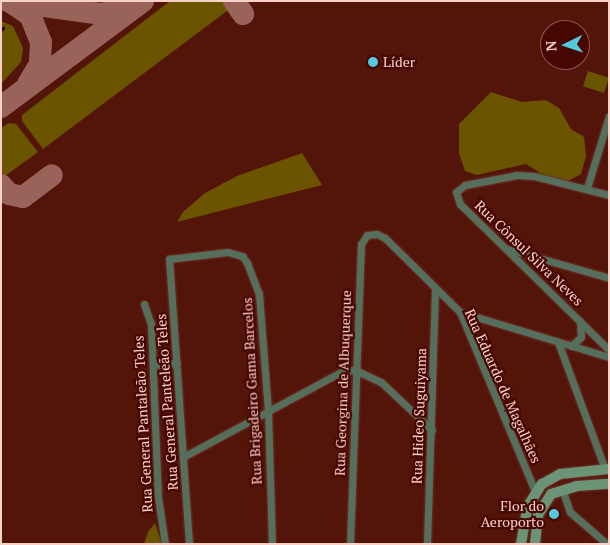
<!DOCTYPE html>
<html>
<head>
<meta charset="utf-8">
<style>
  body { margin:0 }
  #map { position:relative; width:610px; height:545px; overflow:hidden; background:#53140a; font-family:"PT Serif",serif }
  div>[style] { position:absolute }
  .green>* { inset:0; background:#6a5400; transform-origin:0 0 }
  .stream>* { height:2.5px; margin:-1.25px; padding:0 1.25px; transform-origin:1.25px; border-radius:1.25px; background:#2a0027 }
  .taxiway>* { height:22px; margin:-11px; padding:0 11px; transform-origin:11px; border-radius:11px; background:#99635a }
  .roads { filter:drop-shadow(0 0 1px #6e3229) drop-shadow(0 0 1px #6e3229) }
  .minor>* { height:7px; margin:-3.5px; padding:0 3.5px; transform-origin:3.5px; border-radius:3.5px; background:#566f5c }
  .secondary>* { height:10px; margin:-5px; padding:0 5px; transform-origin:5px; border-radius:5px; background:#6b9476 }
  .dots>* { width:14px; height:14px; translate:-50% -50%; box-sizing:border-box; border:2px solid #470701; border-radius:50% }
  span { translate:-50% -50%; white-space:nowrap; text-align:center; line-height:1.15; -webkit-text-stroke:4.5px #470701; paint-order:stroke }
  .poi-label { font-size:14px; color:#fad1c9 }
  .left { translate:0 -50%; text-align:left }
  .right { translate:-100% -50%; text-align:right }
  .street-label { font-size:14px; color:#fad1c9 }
  .frame { position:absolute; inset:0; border:2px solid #fad1c9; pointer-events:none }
  .north { position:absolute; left:540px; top:20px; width:50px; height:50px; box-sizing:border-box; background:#470701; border:1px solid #8f5851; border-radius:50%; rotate:266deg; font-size:14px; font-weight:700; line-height:20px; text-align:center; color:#fad1c9 }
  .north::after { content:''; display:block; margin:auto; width:18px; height:22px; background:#55cadf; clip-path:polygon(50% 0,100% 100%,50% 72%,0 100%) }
</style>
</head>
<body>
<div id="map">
  <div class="green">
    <div style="clip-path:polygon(170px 1px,226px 1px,231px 8px,43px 149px,22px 121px,22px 115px)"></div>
    <div style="clip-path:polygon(1px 21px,13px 26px,23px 48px,21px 62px,1px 84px)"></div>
    <div style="left:588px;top:71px;width:22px;height:16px;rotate:18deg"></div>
    <div style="clip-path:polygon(491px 92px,522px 102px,546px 100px,559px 108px,571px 129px,584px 137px,586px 156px,581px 174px,568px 181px,544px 183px,539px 180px,539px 172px,526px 164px,477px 175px,465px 171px,459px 153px,459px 124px)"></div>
    <div style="clip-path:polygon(9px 123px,16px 124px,38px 152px,5px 176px,1px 171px,1px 128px)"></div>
    <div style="clip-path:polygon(302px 153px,322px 185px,177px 222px,183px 212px,205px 193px,237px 176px)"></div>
    <div style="clip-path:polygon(155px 523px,162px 544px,144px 544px,148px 532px)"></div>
  </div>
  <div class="stream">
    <div style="left:1px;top:30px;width:3px;rotate:-45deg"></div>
  </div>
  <div class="taxiway">
    <div style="left:8px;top:1px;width:93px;rotate:8deg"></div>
    <div style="left:100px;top:14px;width:28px;rotate:-10deg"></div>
    <div style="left:234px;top:1px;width:16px;rotate:55deg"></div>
    <div style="left:12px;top:3px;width:22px;rotate:34deg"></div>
    <div style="left:30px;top:15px;width:29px;rotate:68deg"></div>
    <div style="left:41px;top:42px;width:22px;rotate:93deg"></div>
    <div style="left:40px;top:64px;width:23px;rotate:121deg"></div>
    <div style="left:1px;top:107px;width:177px;rotate:-36.7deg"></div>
    <div style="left:1px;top:185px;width:12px;rotate:48deg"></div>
    <div style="left:9px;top:194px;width:14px;rotate:12deg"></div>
    <div style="left:23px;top:197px;width:36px;rotate:-37deg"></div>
  </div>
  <div class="roads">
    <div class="minor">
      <div style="left:587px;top:188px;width:75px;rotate:-73deg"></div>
      <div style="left:609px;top:195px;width:77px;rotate:-165.8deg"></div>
      <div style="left:534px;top:176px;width:17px;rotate:-177deg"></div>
      <div style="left:517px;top:175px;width:53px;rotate:169.1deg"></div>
      <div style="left:465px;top:185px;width:11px;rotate:142deg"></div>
      <div style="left:456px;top:192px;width:13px;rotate:72deg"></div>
      <div style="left:460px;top:204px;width:209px;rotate:44.4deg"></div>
      <div style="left:508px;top:249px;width:105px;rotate:16deg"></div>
      <div style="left:144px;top:304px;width:21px;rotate:71deg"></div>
      <div style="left:151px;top:324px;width:173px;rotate:87.7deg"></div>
      <div style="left:158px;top:497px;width:48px;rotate:81.5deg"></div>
      <div style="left:460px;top:312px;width:156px;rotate:16.8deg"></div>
      <div style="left:558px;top:342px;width:135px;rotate:69.7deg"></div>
      <div style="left:571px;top:346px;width:13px;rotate:-42deg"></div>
      <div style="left:581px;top:337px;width:16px;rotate:-94deg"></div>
      <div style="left:153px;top:365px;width:24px;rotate:-5deg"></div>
      <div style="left:183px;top:457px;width:182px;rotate:-28.3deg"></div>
      <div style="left:343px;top:371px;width:12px;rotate:-5deg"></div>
      <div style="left:355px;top:370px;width:29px;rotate:25deg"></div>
      <div style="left:381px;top:382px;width:70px;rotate:43.3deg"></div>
      <div style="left:562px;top:489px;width:24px;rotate:71deg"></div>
      <div style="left:570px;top:512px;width:49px;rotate:40.9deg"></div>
      <div style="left:189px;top:544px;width:286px;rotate:-94deg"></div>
      <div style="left:169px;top:259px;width:59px;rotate:-6.8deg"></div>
      <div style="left:228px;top:252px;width:15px;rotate:16deg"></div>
      <div style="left:242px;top:256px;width:9px;rotate:54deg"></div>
      <div style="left:247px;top:263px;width:33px;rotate:69deg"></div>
      <div style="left:259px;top:294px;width:117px;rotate:85.6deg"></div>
      <div style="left:268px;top:411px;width:133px;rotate:88.3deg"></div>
      <div style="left:350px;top:544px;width:300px;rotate:-87.9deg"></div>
      <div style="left:361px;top:244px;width:11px;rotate:-56deg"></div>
      <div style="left:367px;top:235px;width:10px;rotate:-6deg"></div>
      <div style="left:377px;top:234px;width:9px;rotate:27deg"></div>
      <div style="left:385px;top:238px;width:105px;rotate:44.6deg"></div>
      <div style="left:460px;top:312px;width:194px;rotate:67.3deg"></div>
      <div style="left:427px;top:544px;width:256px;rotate:-88.2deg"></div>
    </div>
    <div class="secondary">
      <div style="left:521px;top:544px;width:39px;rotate:-80deg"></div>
      <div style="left:528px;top:506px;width:26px;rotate:-58deg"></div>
      <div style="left:542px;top:484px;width:21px;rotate:-29deg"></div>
      <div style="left:560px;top:474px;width:49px;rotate:-5.8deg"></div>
      <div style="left:535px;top:544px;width:29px;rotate:-84deg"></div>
      <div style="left:538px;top:515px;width:25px;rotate:-58deg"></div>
      <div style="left:551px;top:494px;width:27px;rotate:-17deg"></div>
      <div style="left:577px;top:486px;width:32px;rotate:-4deg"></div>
    </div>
  </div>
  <div class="dots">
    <div style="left:373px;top:62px;background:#55cadf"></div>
    <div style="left:554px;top:514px;background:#55cadf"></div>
  </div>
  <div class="poi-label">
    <span class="left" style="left:383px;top:62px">Líder</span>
    <span class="right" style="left:544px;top:514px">Flor do<br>Aeroporto</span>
  </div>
  <div class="street-label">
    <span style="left:529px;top:253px;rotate:44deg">Rua Cônsul Silva Neves</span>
    <span style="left:343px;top:383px;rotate:-88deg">Rua Georgina de Albuquerque</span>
    <span style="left:503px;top:386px;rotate:66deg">Rua Eduardo de Magalhães</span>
    <span style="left:252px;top:391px;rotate:-93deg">Rua Brigadeiro Gama Barcelos</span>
    <span style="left:167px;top:402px;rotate:-94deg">Rua General Panteleão Teles</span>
    <span style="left:419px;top:416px;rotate:-88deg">Rua Hideo Suguiyama</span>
    <span style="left:143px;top:424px;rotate:-93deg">Rua General Pantaleão Teles</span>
  </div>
  <div class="frame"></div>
  <div class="north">N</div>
</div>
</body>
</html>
